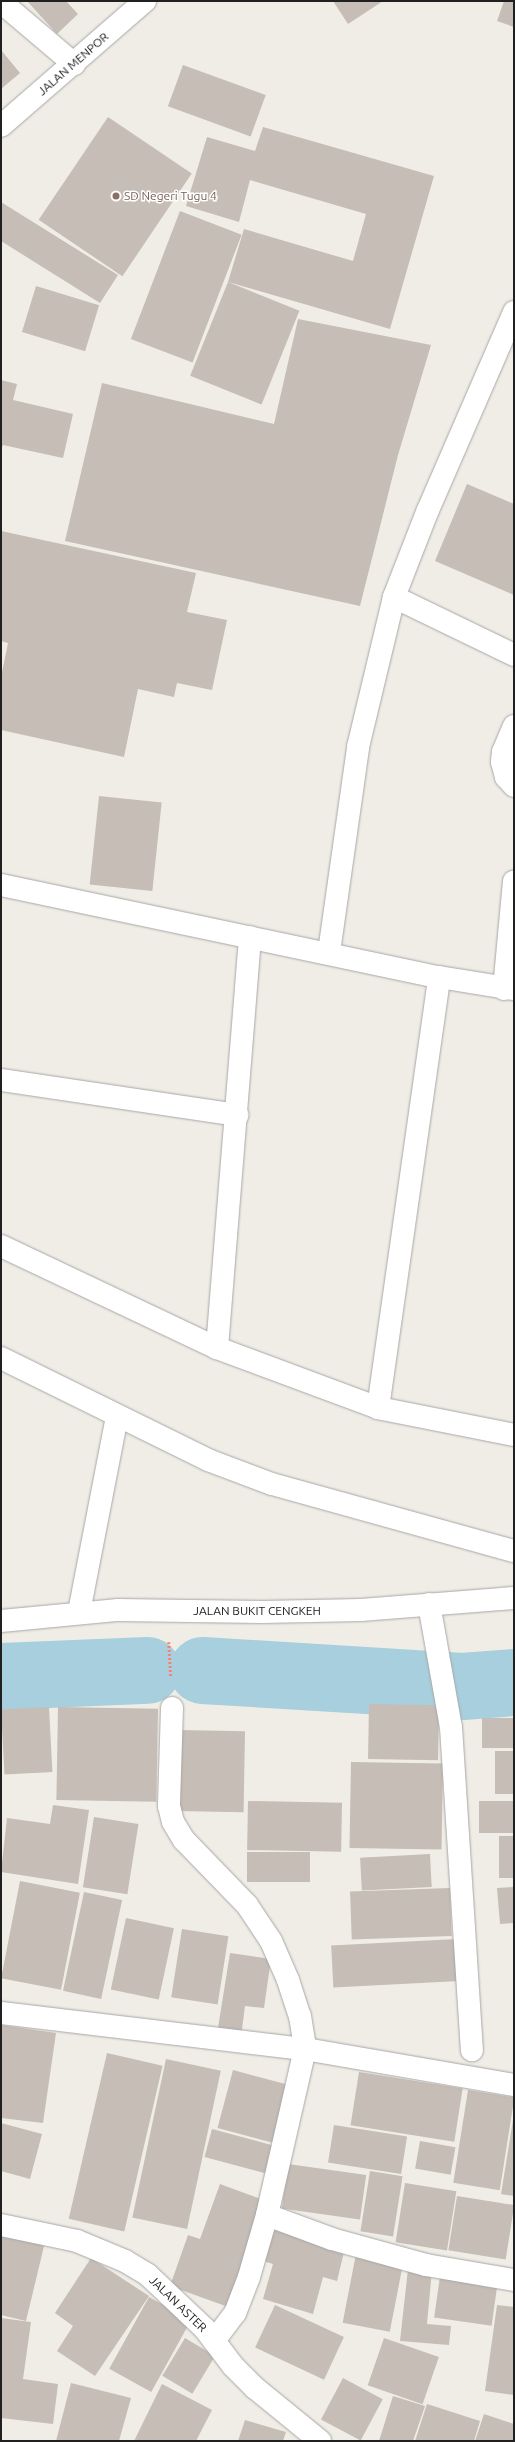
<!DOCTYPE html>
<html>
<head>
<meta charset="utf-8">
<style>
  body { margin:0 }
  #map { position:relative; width:515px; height:2442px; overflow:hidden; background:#f0ede6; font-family:Ubuntu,sans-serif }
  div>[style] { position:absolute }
  .river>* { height:67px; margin:-33.5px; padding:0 33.5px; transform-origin:33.5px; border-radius:33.5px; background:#a8cfdd }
  .building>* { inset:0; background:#c5bdb6; transform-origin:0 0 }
  .path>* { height:2.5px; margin-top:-1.25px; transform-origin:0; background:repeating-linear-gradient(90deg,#f88270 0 2px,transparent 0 4px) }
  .roads { filter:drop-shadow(0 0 1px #a7a7a7) drop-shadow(0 0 1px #a7a7a7) }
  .minor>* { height:22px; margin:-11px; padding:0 11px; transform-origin:11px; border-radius:11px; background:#fff }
  .tertiary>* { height:22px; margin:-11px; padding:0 11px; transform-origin:11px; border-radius:11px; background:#fff }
  .dots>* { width:11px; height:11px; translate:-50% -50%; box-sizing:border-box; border:2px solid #fff; border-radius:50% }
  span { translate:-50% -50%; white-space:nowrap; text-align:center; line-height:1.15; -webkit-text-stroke:3px #fff; paint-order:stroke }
  .street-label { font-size:12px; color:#202020 }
  .education-label { font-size:12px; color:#785e54 }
  .left { translate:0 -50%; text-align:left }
  .frame { position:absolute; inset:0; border:2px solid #202020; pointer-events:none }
</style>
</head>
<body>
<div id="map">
  <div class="river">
    <div style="left:202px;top:1670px;width:260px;rotate:3.5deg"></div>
    <div style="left:462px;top:1686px;width:52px;rotate:-4.4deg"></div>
    <div style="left:1px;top:1676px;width:146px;rotate:-2.4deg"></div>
  </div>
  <div class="building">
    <div style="clip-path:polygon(27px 1px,66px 1px,78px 14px,57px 34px)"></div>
    <div style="clip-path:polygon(333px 1px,383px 1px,348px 24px)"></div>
    <div style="clip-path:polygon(504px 1px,514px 1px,514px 27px,497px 21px)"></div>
    <div style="clip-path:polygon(1px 50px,20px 73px,1px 89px)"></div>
    <div style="left:183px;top:65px;width:88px;height:44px;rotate:20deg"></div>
    <div style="left:108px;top:117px;width:101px;height:124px;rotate:34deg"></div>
    <div style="clip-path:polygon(263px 127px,434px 176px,390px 329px,228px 282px,244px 229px,353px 261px,366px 214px,250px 180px,239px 222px,186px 206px,207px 137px,255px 151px)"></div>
    <div style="clip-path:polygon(1px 202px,118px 275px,100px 303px,1px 241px)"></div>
    <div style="left:180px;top:211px;width:66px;height:137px;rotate:21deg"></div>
    <div style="left:228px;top:282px;width:77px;height:101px;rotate:22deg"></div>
    <div style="left:36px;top:286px;width:66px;height:48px;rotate:17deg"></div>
    <div style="clip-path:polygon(298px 319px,431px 345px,398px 455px,360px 606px,65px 541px,102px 383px,274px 424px)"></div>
    <div style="clip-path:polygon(1px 380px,17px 384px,13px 400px,73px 414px,63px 458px,3px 445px,1px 450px)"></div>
    <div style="clip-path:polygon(467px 484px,514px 504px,514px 595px,435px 561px)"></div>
    <div style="clip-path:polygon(1px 531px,196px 573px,187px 612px,227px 620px,212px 690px,177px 683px,174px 697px,138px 689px,124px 757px,1px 730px,1px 677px,8px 643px,1px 641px)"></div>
    <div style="left:99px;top:796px;width:63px;height:89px;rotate:6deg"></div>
    <div style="left:369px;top:1704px;width:70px;height:55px;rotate:1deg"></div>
    <div style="left:49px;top:1707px;width:65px;height:48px;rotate:87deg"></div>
    <div style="left:58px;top:1707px;width:100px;height:93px;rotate:1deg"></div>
    <div style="left:482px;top:1718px;width:32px;height:30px"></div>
    <div style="left:178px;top:1730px;width:67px;height:81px;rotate:1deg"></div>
    <div style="left:514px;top:1751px;width:43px;height:19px;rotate:90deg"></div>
    <div style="left:351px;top:1762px;width:92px;height:86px;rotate:1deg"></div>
    <div style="left:248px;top:1801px;width:94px;height:49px;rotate:1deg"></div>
    <div style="left:514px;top:1801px;width:32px;height:35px;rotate:90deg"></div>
    <div style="clip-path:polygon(53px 1805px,89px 1810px,78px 1884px,1px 1872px,7px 1818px,50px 1824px)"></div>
    <div style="left:94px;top:1817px;width:45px;height:71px;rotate:9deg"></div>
    <div style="left:514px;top:1836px;width:42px;height:15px;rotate:90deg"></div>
    <div style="left:247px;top:1852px;width:63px;height:30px"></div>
    <div style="left:430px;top:1854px;width:33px;height:70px;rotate:87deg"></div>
    <div style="left:20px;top:1881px;width:61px;height:99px;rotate:11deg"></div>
    <div style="clip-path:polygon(514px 1887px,514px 1923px,500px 1924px,497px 1888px)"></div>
    <div style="left:450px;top:1888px;width:48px;height:100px;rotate:88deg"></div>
    <div style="left:84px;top:1892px;width:39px;height:101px;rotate:12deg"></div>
    <div style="left:126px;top:1918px;width:49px;height:73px;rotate:12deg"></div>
    <div style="left:182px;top:1929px;width:47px;height:69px;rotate:9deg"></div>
    <div style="left:457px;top:1939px;width:42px;height:126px;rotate:87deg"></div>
    <div style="clip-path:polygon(230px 1953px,271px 1959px,264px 2008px,245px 2006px,241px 2037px,217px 2034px)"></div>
    <div style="clip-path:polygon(1px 2025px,56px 2033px,43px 2123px,1px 2118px)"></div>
    <div style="left:107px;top:2053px;width:57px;height:170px;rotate:13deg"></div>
    <div style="left:166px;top:2059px;width:56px;height:162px;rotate:12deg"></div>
    <div style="left:233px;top:2070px;width:62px;height:60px;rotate:15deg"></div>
    <div style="left:359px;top:2072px;width:105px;height:54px;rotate:9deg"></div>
    <div style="left:468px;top:2090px;width:47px;height:94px;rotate:9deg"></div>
    <div style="clip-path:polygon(513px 2120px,514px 2121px,514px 2196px,501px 2194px)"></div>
    <div style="clip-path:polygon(1px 2123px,42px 2134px,30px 2179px,1px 2171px)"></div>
    <div style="left:334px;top:2125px;width:74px;height:38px;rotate:9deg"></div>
    <div style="left:212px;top:2129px;width:71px;height:29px;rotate:15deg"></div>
    <div style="left:420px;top:2141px;width:36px;height:28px;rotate:10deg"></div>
    <div style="left:288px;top:2164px;width:79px;height:45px;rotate:8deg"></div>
    <div style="left:370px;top:2171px;width:33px;height:61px;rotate:9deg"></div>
    <div style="left:405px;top:2183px;width:52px;height:60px;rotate:9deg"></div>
    <div style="clip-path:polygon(220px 2184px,269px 2202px,231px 2308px,170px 2286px,188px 2235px,200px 2239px)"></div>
    <div style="left:457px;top:2196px;width:58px;height:55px;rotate:9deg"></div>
    <div style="clip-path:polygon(271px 2223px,345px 2248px,337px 2281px,323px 2277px,313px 2314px,263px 2299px,273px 2264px,260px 2260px)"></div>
    <div style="clip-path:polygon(1px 2231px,45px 2242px,26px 2321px,1px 2315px)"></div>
    <div style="left:356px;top:2254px;width:48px;height:70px;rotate:11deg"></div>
    <div style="clip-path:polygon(91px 2258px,149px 2296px,95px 2376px,57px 2351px,73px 2326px,55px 2313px)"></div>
    <div style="clip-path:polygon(408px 2269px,432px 2270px,427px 2324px,451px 2326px,449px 2345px,400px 2341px)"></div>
    <div style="left:440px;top:2276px;width:58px;height:42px;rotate:8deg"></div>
    <div style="left:149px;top:2297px;width:48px;height:82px;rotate:29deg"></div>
    <div style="left:275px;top:2305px;width:76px;height:47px;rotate:25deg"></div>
    <div style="clip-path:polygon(497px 2305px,514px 2307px,514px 2395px,485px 2391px)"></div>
    <div style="clip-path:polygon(1px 2318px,31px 2322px,23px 2379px,58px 2384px,53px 2424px,1px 2418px)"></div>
    <div style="left:185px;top:2338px;width:35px;height:44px;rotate:31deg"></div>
    <div style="left:384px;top:2338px;width:58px;height:50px;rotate:19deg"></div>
    <div style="left:343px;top:2378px;width:45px;height:47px;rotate:28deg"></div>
    <div style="clip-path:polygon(71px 2383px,131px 2398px,119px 2441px,56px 2441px)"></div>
    <div style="clip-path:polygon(162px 2384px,212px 2410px,196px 2441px,134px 2441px)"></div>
    <div style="clip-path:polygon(393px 2396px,425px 2406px,413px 2441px,379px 2441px)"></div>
    <div style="clip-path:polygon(427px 2404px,480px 2421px,474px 2441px,415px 2441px)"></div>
    <div style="clip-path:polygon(484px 2414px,514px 2424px,514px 2441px,475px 2441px)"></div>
    <div style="clip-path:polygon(245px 2420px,286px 2432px,283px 2441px,238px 2441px)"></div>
  </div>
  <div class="path">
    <div style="left:169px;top:1642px;width:35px;rotate:87deg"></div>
  </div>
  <div class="roads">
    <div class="minor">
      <div style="left:1px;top:2px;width:96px;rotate:40.3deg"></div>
      <div style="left:394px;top:597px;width:133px;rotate:25.8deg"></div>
      <div style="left:514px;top:726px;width:28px;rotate:113deg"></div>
      <div style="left:503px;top:752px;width:10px;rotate:96deg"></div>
      <div style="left:502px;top:762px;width:16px;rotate:75deg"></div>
      <div style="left:506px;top:777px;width:12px;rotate:48deg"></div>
      <div style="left:1px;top:885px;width:448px;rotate:11.9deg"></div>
      <div style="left:439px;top:977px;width:76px;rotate:9.1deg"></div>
      <div style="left:329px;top:952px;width:207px;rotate:-81.9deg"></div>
      <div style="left:358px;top:747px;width:154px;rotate:-76.5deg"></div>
      <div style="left:394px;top:597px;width:93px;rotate:-68.7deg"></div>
      <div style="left:428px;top:510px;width:216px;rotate:-66.5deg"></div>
      <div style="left:504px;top:989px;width:108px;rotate:-84.7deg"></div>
      <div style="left:1px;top:1080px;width:239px;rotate:8.4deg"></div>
      <div style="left:1px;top:1246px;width:239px;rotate:25.3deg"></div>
      <div style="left:217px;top:1348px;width:172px;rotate:20.4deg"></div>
      <div style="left:378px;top:1408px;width:139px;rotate:11.2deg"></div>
      <div style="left:217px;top:1348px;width:412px;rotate:-85.4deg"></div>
      <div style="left:1px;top:1358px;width:231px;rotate:26.2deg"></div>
      <div style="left:208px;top:1460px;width:68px;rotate:20.6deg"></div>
      <div style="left:272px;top:1484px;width:251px;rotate:15.5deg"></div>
      <div style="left:378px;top:1408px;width:435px;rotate:-81.9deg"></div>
      <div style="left:429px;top:1604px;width:125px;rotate:79.9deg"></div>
      <div style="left:451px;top:1727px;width:324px;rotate:86.3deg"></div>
      <div style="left:79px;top:1612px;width:199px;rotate:-79deg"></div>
      <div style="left:172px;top:1708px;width:98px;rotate:91.8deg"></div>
      <div style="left:169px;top:1806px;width:16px;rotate:76deg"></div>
      <div style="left:173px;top:1822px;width:21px;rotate:59deg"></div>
      <div style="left:184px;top:1840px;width:91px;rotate:45.9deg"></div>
      <div style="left:247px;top:1905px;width:43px;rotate:56.3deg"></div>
      <div style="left:271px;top:1941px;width:43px;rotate:66.4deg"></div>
      <div style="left:288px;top:1980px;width:38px;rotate:72deg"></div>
      <div style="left:300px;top:2016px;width:33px;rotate:81deg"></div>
      <div style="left:305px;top:2049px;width:170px;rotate:102.9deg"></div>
      <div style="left:267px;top:2215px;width:65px;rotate:106.2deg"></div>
      <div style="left:249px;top:2277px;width:39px;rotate:111deg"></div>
      <div style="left:235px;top:2313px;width:35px;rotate:127deg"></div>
      <div style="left:1px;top:2013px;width:306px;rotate:6.8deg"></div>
      <div style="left:305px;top:2049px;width:212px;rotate:9.8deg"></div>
      <div style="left:267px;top:2215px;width:69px;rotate:20.3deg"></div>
      <div style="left:332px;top:2239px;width:98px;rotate:15.5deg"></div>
      <div style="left:426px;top:2265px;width:89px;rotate:9.7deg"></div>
      <div style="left:1px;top:2225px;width:78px;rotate:11.9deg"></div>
      <div style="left:77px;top:2241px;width:52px;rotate:22.6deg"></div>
      <div style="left:125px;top:2261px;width:26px;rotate:31deg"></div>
      <div style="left:147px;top:2274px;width:80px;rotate:43.5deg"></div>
      <div style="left:205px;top:2329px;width:46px;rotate:52.9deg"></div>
      <div style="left:233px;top:2366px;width:31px;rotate:45deg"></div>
      <div style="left:255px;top:2388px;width:84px;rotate:39.2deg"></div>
    </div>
    <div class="tertiary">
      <div style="left:1px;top:126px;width:191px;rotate:-41deg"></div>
      <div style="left:1px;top:1621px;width:118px;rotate:-5.4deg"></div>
      <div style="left:118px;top:1610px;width:144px;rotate:0.8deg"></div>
      <div style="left:262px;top:1612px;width:99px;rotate:-1.2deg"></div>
      <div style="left:361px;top:1610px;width:153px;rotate:-4.5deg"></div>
    </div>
  </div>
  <div class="dots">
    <div style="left:116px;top:196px;background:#8d6e63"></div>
  </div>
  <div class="street-label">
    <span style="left:73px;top:64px;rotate:-41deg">JALAN MENPOR</span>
    <span style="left:257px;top:1611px">JALAN BUKIT CENGKEH</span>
    <span style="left:178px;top:2304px;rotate:44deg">JALAN ASTER</span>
  </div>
  <div class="education-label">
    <span class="left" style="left:124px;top:196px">SD Negeri Tugu 4</span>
  </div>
  <div class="frame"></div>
</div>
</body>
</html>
